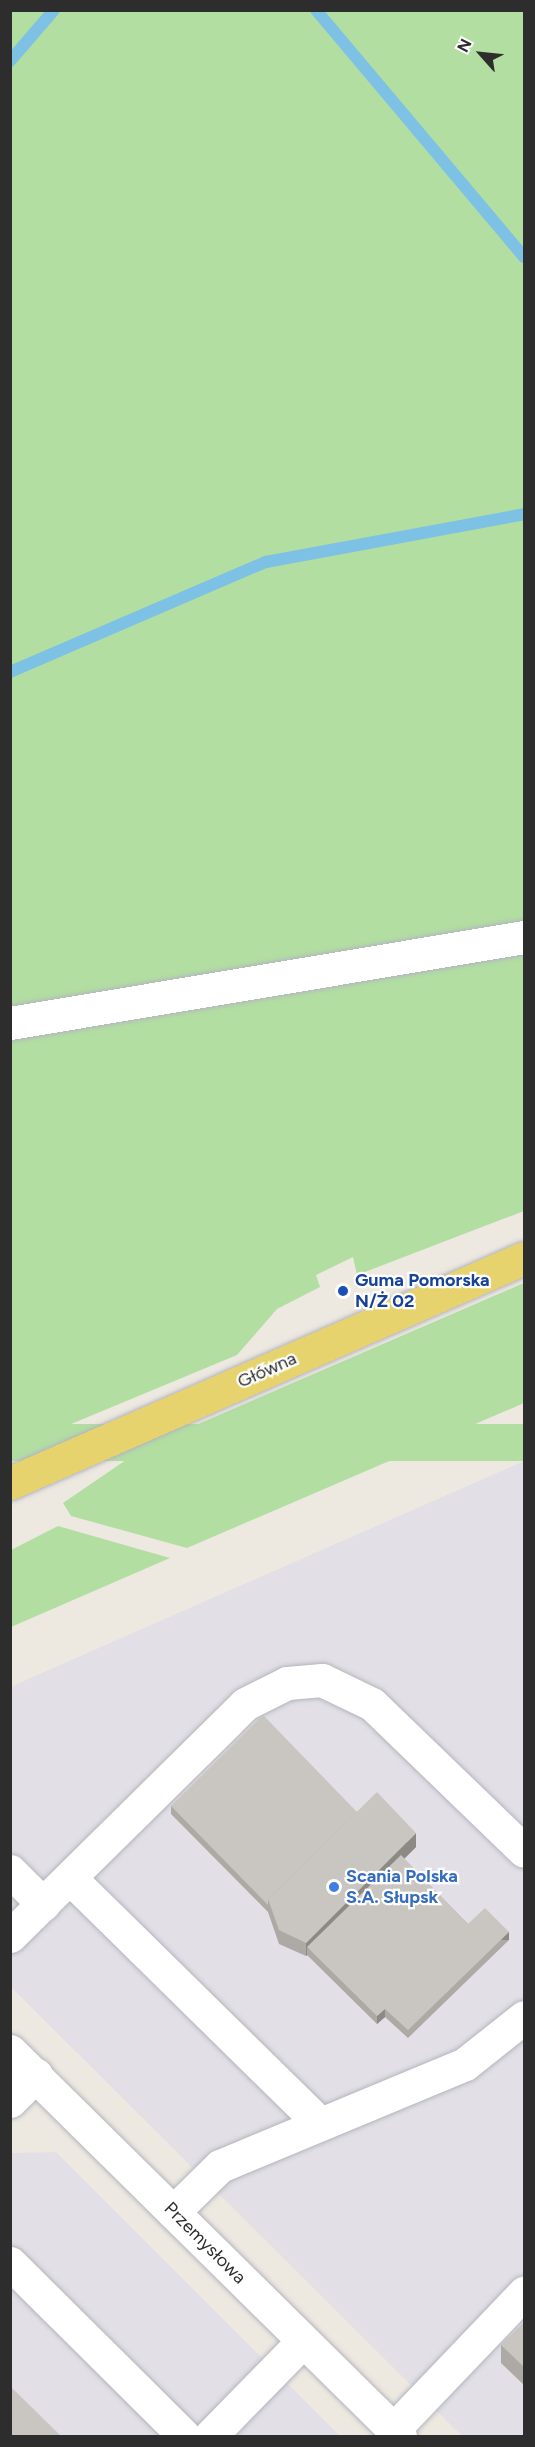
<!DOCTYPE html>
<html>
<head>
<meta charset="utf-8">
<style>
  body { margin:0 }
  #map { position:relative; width:535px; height:2447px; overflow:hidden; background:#ede9e1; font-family:Figtree,sans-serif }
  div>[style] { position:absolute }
  .industrial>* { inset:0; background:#e2e0e6 }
  .green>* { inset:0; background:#b2dea2; transform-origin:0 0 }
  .stream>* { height:12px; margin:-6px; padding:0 6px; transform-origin:6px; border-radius:6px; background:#7dc1e5 }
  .roads { filter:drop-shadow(0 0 2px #b4b5bf) drop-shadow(0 0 2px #b4b5bf) }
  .minor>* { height:33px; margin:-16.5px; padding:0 16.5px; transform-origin:16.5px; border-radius:16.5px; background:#fff }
  .major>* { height:33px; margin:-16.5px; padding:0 16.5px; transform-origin:16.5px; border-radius:16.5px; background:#e6d36d }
  .wall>* { inset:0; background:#ada9a5 }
  .shaded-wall>* { inset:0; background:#8d8a86; transform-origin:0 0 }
  .building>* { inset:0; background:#c9c5c0 }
  .dots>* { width:16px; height:16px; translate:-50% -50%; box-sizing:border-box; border:3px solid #fff; border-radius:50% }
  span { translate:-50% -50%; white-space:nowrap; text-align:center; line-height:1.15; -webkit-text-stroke:4.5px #fff; paint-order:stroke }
  .transit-label { font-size:18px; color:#164399; font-weight:700 }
  .left { translate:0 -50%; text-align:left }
  .street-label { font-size:18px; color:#2d2d2d }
  .shop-label { font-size:18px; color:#366cbe; font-weight:700 }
  .frame { position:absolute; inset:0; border:12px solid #2d2d2d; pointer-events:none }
  .north { position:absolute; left:451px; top:24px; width:60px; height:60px; -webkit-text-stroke:4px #fff; paint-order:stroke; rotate:297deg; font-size:16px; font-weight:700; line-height:24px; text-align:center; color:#2d2d2d }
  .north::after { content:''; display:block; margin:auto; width:21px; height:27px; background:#2d2d2d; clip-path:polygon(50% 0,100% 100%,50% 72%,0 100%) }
</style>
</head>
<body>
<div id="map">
  <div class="industrial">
    <div style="clip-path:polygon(524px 1461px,524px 2436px,462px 2436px,11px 1987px,10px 1687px)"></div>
    <div style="clip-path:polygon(56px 2152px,340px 2436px,11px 2436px,10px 2153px)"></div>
  </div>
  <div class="green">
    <div style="clip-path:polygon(11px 11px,524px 11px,524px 1211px,357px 1275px,353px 1257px,316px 1275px,320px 1287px,277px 1309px,237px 1355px,11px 1449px)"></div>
    <div style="clip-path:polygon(524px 1283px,524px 1403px,187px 1548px,71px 1516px,63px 1503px,145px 1447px)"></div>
    <div style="left:524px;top:1424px;width:37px;height:560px;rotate:90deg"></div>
    <div style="clip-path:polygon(58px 1526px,170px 1558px,11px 1627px,11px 1550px)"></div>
  </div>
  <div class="stream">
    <div style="left:316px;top:10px;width:323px;rotate:49.9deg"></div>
    <div style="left:10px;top:61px;width:67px;rotate:-49.2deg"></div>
    <div style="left:10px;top:672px;width:279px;rotate:-23.3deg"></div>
    <div style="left:266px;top:562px;width:262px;rotate:-10.5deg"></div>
  </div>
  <div class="roads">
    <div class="minor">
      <div style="left:10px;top:1023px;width:521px;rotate:-9.5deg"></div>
      <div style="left:10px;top:1871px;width:47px;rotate:45deg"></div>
      <div style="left:70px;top:1878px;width:351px;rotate:44.5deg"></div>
      <div style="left:10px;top:1936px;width:330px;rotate:-44.6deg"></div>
      <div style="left:245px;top:1704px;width:47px;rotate:-26.6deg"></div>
      <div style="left:287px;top:1683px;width:35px;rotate:-5deg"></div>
      <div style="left:322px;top:1680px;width:55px;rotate:25.6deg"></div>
      <div style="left:372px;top:1704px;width:211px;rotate:44deg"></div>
      <div style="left:10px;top:2051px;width:548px;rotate:44.63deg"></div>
      <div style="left:10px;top:2101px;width:37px;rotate:-45deg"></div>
      <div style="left:173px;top:2212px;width:66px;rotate:-44.4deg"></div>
      <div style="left:220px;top:2166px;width:265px;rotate:-22.6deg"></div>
      <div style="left:465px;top:2064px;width:75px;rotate:-38.5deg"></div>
      <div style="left:10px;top:2263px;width:245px;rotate:44.8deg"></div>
      <div style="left:393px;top:2430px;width:190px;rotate:-46.3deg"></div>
      <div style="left:210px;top:2436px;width:133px;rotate:-45.6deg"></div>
    </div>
    <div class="major">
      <div style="left:10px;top:1483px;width:561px;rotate:-23.64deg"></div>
    </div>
  </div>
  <div class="wall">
    <div style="clip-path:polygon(171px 1806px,357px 1812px,416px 1847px,404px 1859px,468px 1924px,509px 1940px,408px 2038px,385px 2017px,377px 2024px,307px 1955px,306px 1956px,279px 1944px,268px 1912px,171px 1814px)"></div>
    <div style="clip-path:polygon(525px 2322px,525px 2386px,501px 2363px,501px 2345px)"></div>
  </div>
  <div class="shaded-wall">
    <div style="clip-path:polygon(416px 1833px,416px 1847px,311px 1951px,307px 1947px,307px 1955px,306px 1956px,306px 1943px)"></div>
    <div style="left:509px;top:1932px;width:8px;height:141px;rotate:90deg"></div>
    <div style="clip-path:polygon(385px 2009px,385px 2017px,377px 2024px,377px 2016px)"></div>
  </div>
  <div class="building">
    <div style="clip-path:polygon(263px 1715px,357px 1812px,268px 1899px,268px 1905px,171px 1806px)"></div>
    <div style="clip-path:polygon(377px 1792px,416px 1833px,306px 1943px,279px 1930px,268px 1899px)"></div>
    <div style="clip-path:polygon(401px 1855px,468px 1924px,485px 1908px,509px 1932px,408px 2030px,385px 2009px,377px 2016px,307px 1947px)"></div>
    <div style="clip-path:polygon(525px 2322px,525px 2368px,501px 2345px)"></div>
    <div style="clip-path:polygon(10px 2386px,61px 2436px,10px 2436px)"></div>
  </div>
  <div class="dots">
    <div style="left:343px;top:1291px;background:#1a4fb4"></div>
    <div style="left:334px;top:1887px;background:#3f7fe0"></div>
  </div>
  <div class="transit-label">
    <span class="left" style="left:355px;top:1291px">Guma Pomorska<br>N/Ż 02</span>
  </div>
  <div class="street-label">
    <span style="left:267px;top:1370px;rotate:-24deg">Główna</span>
    <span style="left:205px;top:2243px;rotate:45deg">Przemysłowa</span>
  </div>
  <div class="shop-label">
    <span class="left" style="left:346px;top:1887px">Scania Polska<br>S.A. Słupsk</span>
  </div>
  <div class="frame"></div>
  <div class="north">N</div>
</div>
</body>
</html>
